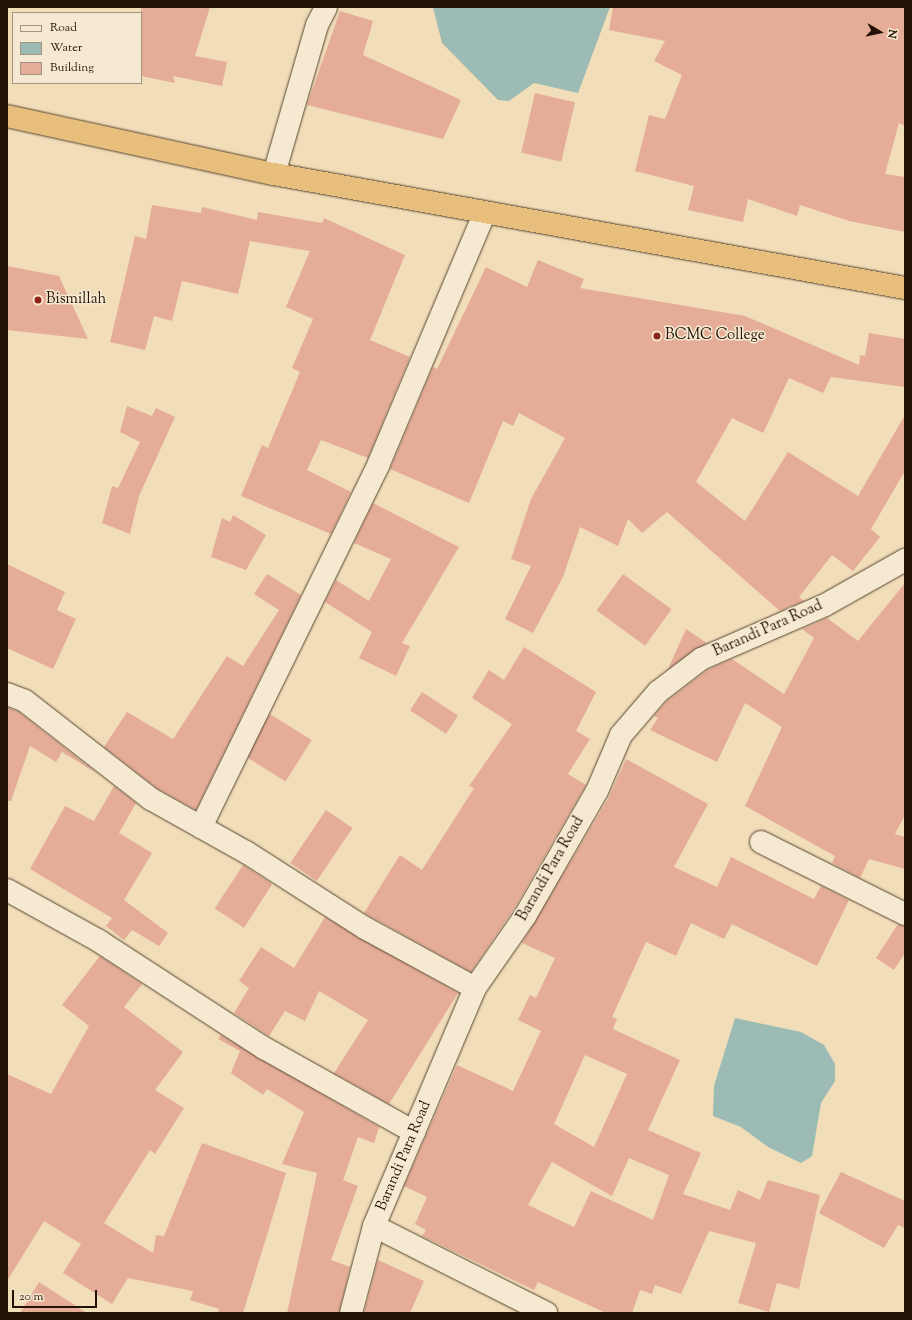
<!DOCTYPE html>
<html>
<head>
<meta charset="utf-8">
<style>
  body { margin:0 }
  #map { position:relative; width:912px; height:1320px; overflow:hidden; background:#f1ddb8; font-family:"Sorts Mill Goudy",serif }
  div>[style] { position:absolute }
  .water>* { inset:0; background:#9bbbb4 }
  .building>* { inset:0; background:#e5ad97; transform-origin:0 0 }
  .roads { filter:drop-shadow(0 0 1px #564532) drop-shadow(0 0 1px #564532) }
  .street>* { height:22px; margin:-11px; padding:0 11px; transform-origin:11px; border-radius:11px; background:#f6e9d1 }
  .highway>* { height:22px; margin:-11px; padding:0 11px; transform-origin:11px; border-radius:11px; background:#e8be7c }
  .dots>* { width:11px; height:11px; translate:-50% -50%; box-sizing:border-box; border:2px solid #f6e9d1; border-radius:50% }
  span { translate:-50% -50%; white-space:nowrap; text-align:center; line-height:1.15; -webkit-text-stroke:3px #f6e9d1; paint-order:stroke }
  .poi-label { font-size:15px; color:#231206 }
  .left { translate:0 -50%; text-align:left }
  .street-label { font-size:15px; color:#231206 }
  .frame { position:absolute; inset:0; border:8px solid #231206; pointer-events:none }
  .legend { position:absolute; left:12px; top:12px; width:130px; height:72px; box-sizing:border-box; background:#f6e9d1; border:1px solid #a29380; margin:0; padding:5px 7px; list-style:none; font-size:12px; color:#231206 }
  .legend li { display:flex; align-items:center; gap:8px; height:20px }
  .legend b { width:20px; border:1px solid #a29380 }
  .north { position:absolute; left:860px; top:12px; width:40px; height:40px; -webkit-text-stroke:3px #f6e9d1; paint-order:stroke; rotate:99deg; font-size:11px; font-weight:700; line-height:16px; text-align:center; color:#231206 }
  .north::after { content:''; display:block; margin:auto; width:14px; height:18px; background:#231206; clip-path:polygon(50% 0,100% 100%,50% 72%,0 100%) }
  .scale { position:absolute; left:12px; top:1290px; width:85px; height:18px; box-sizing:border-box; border:2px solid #231206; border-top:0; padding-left:5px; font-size:12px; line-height:14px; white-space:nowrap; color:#231206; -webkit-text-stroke:3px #f6e9d1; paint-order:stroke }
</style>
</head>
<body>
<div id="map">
  <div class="water">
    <div style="clip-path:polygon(433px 7px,610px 7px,578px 93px,534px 83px,509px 101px,498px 100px,442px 43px)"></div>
    <div style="clip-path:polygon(735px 1018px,801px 1032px,824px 1045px,835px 1064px,835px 1081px,821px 1103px,812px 1156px,801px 1163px,768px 1147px,741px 1127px,713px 1116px,714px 1086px)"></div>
  </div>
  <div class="building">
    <div style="clip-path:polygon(141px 7px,210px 7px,195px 56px,227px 62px,222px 86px,173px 76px,175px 83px,141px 76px)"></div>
    <div style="clip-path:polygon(613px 7px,905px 7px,905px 126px,899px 123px,885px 174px,905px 177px,905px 232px,849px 221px,800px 205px,797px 216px,748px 199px,743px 222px,688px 210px,694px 186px,635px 171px,649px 115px,665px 119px,682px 75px,654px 61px,665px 41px,609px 30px)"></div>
    <div style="clip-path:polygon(340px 11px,373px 21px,363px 55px,461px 100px,443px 139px,307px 105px)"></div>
    <div style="left:535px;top:93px;width:41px;height:61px;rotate:13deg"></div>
    <div style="clip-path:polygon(152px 205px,201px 213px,202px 207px,257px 220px,258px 212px,322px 223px,324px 218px,405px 255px,370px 340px,410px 357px,368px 458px,321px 440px,307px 470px,351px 492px,331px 534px,241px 496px,262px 445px,268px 448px,300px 372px,292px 368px,313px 319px,286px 307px,310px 251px,250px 241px,238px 294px,182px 281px,172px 321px,154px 316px,145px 350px,110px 342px,135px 236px,146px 239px)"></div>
    <div style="clip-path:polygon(538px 260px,584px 279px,580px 288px,745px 316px,859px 365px,860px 355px,865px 356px,869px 333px,905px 339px,905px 387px,831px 377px,823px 393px,789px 378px,763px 433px,732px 418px,696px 482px,745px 521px,788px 452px,858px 496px,905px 415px,905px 471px,871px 529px,880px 537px,853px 571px,832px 555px,799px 597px,804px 601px,780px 611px,667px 512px,642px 533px,628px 519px,618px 546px,580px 527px,563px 577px,533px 633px,505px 619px,531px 566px,511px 559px,531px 499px,565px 438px,519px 413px,513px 426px,503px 421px,469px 503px,390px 469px,433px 367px,437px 369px,486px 267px,527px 287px)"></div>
    <div style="clip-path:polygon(7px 266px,59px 276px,88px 339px,7px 330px)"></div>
    <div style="clip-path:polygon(127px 406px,152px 416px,156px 408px,175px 417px,139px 496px,130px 534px,102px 523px,112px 486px,118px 488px,140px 442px,120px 432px)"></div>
    <div style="clip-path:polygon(373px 503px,459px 547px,402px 643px,410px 646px,396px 676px,359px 658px,372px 632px,325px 602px,336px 580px,369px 601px,391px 559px,354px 543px)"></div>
    <div style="clip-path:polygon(233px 515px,266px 535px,246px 570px,211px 557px,222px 518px,230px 522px)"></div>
    <div style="clip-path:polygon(7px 564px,65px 592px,57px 610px,76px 619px,53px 669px,7px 648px)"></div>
    <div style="clip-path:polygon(267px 574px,301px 595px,196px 810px,158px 789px,104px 747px,127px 712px,173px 739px,227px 656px,243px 666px,279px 610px,254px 594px)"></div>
    <div style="left:623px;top:574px;width:60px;height:45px;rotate:36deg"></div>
    <div style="clip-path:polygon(905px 583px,905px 815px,895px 834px,905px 837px,905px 869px,869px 859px,860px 878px,832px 863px,835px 856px,745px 806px,782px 727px,745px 703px,717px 762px,650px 730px,658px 718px,654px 716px,667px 701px,707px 670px,732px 659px,784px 694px,814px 638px,802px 629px,827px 618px,858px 641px)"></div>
    <div style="clip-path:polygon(686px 629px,707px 643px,668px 669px)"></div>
    <div style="clip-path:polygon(524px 647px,596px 692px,576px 731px,590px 739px,568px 774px,586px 785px,514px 909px,471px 972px,364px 913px,400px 855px,422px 870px,474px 788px,469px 786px,512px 724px,472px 698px,489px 670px,504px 680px)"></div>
    <div style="left:422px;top:692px;width:43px;height:22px;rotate:33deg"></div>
    <div style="clip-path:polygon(7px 707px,19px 712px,98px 774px,62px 752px,56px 762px,30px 746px,11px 801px,7px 801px)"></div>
    <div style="left:270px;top:714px;width:49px;height:49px;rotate:32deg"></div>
    <div style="clip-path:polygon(evenodd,626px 759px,708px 804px,674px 867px,717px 887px,731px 857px,814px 899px,821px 886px,849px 900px,817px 966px,732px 924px,724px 939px,691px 923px,676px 956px,646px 942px,612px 1017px,617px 1019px,613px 1029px,680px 1060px,648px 1130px,701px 1153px,683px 1194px,730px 1210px,738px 1190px,760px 1200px,768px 1180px,820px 1195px,799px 1289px,777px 1283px,769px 1312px,738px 1303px,756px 1243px,709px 1231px,681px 1294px,655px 1285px,652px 1294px,640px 1290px,632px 1313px,606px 1313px,538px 1282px,534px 1290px,422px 1236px,426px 1230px,415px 1224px,427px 1197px,404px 1186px,457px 1065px,513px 1091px,541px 1031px,518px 1020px,530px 995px,536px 998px,555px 958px,522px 943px,608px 799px,626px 759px,585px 1055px,627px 1074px,594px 1147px,554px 1124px,585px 1055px,626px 759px,629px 1158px,669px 1175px,653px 1220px,591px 1191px,574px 1227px,528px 1205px,552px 1162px,612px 1196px,629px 1158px)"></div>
    <div style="clip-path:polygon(114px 786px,136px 803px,119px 833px,152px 853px,124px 900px,168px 933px,159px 946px,132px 930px,124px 940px,106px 926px,112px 918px,30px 869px,65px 806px,94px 821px)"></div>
    <div style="left:326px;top:810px;width:32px;height:64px;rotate:34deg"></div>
    <div style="left:243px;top:865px;width:35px;height:52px;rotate:33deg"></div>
    <div style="clip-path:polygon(325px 917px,458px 993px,389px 1104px,334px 1073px,368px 1020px,319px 991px,305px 1021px,285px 1011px,269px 1036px,234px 1013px,249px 988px,239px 981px,261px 947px,294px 968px)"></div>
    <div style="clip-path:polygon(898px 924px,905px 926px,905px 953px,894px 970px,876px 958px)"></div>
    <div style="clip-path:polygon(100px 956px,142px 984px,124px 1007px,183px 1052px,155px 1090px,184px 1108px,155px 1154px,150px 1150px,104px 1223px,153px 1253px,156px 1235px,164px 1236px,202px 1143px,286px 1173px,243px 1313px,218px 1313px,219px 1309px,190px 1300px,193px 1291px,128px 1278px,112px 1304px,63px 1273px,81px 1244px,44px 1221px,7px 1281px,7px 1074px,51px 1094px,89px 1026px,62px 1005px)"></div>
    <div style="clip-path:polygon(221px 1035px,379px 1127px,374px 1143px,358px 1137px,343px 1180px,358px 1186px,331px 1260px,350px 1267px,339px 1313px,287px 1313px,317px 1173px,282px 1164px,304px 1112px,267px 1089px,263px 1095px,231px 1073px,240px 1051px,218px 1039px)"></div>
    <div style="clip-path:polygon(841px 1172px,905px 1201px,905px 1228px,898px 1225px,884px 1248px,819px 1213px)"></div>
    <div style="clip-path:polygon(378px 1260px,424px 1281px,410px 1313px,364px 1313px)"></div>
    <div style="clip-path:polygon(39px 1282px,87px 1313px,20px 1313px)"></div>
  </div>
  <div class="roads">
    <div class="street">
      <div style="left:274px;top:174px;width:155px;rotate:-73.9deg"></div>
      <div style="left:317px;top:25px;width:20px;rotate:-63deg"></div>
      <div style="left:7px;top:694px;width:19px;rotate:21deg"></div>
      <div style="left:25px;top:701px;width:160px;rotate:37.9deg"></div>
      <div style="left:151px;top:799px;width:109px;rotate:29.2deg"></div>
      <div style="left:246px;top:852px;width:141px;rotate:32.6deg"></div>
      <div style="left:365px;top:928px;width:125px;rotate:28.6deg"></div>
      <div style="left:201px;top:827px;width:405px;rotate:-63.9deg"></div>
      <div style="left:379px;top:463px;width:272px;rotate:-67.1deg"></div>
      <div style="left:761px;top:842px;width:161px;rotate:26.6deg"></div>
      <div style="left:7px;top:890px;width:105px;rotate:29deg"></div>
      <div style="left:99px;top:941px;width:197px;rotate:33deg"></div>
      <div style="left:264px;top:1048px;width:172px;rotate:29.2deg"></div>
      <div style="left:374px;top:1226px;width:193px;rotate:26.8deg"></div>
      <div style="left:351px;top:1313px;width:90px;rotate:-75.2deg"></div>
      <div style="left:374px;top:1226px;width:259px;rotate:-67deg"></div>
      <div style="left:475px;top:988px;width:88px;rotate:-55.2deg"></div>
      <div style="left:525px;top:916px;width:144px;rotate:-60.1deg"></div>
      <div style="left:597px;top:791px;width:61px;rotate:-66.8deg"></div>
      <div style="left:621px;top:735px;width:57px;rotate:-49.3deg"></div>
      <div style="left:658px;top:692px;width:54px;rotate:-37.5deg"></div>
      <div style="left:701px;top:659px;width:135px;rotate:-23.5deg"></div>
      <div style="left:825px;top:605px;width:92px;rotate:-29.4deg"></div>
    </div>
    <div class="highway">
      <div style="left:7px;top:116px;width:273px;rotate:12.3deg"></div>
      <div style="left:274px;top:174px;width:641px;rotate:10.24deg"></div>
    </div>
  </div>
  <div class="dots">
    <div style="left:38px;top:300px;background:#8f2418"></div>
    <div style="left:657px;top:336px;background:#8f2418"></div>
  </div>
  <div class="poi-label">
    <span class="left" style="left:46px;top:300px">Bismillah</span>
    <span class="left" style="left:665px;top:336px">BCMC College</span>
  </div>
  <div class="street-label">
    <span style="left:768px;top:629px;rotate:-24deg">Barandi Para Road</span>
    <span style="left:551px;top:869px;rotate:-60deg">Barandi Para Road</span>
    <span style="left:404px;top:1156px;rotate:-67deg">Barandi Para Road</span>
  </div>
  <div class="frame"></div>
  <ul class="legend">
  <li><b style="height:5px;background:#f6e9d1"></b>Road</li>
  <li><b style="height:11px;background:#9bbbb4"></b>Water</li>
  <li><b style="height:11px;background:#e5ad97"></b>Building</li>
  </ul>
  <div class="north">N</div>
  <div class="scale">20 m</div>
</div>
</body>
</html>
